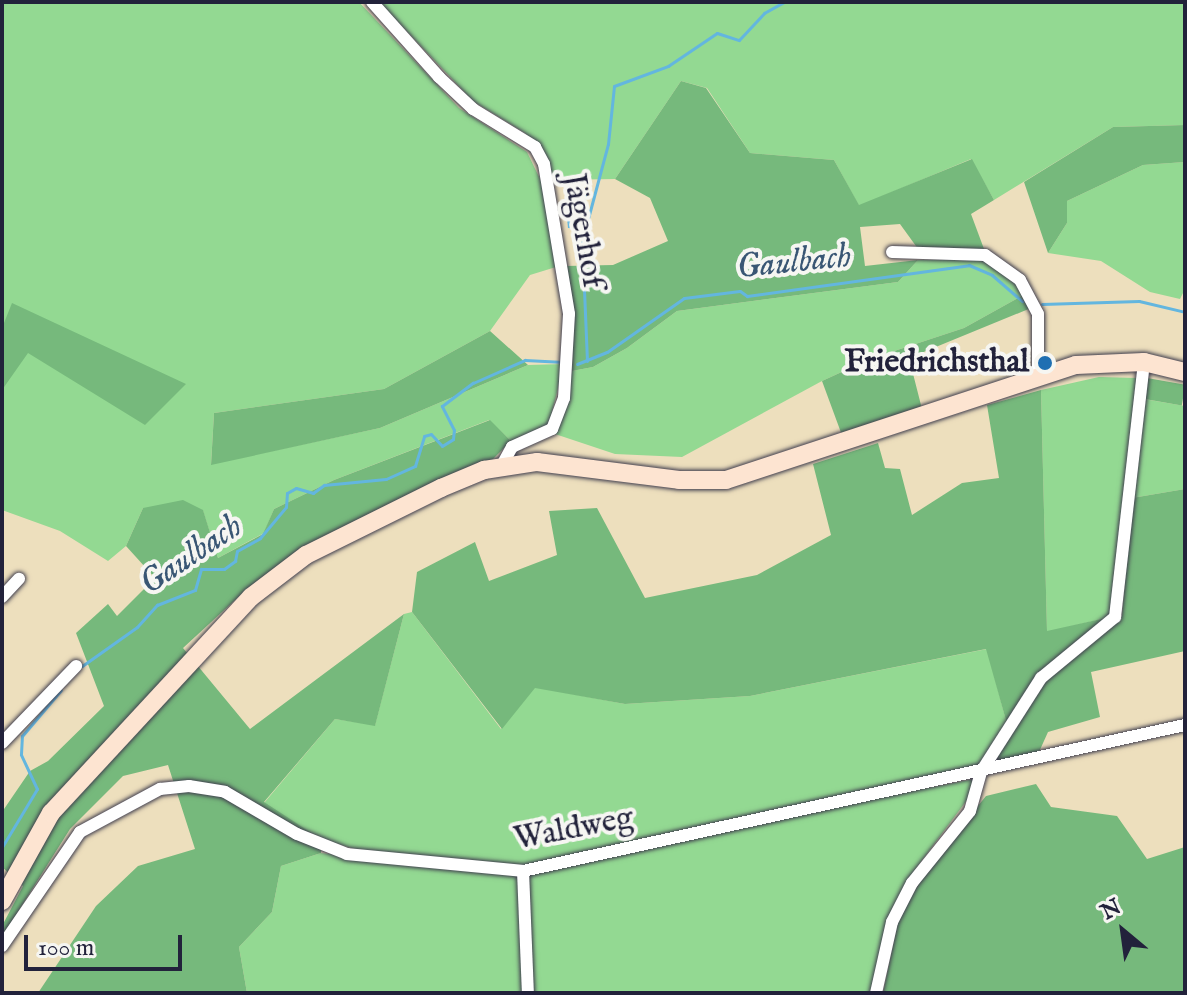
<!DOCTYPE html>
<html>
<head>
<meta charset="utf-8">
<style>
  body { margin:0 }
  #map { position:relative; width:1187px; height:995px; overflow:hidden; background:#eddfbd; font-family:"IM FELL English",serif }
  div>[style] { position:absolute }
  .green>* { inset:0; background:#93d992 }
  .forest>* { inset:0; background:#76b97c; transform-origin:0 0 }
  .water>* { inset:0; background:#63b6df }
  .stream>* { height:3px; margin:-1.5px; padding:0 1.5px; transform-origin:1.5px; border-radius:1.5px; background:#63b6df }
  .roads { filter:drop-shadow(0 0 2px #403e4e) drop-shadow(0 0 2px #403e4e) }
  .minor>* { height:12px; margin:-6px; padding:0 6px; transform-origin:6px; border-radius:6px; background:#fff }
  .secondary>* { height:18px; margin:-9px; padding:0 9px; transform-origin:9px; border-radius:9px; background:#fde4d1 }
  .dots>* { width:22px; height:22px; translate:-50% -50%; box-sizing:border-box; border:4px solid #f6f6f2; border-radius:50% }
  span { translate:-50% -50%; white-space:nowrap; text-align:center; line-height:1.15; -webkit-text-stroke:8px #f6f6f2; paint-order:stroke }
  .street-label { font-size:32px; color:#22223b }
  .poi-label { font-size:32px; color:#22223b; font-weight:700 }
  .right { translate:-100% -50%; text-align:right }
  .water-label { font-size:34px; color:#395674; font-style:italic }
  .frame { position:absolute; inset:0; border:4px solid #22223b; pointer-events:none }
  .north { position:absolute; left:1083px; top:891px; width:80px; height:80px; -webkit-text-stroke:6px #f6f6f2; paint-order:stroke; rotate:331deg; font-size:22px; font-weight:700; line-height:32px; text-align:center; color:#22223b }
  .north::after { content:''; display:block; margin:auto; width:28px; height:36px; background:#22223b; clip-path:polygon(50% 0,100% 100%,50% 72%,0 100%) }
  .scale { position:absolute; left:24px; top:935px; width:158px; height:36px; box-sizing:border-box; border:4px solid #22223b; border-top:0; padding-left:10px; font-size:24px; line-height:28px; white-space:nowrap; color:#22223b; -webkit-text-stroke:6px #f6f6f2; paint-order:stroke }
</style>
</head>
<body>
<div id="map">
  <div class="green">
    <div style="clip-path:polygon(2px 2px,359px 2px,459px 108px,527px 152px,541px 181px,556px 267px,530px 275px,490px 331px,384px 389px,214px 413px,211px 464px,380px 428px,528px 365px,564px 364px,549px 424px,511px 441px,489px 420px,334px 480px,274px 509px,264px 533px,218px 558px,203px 511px,143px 508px,126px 546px,108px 561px,60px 531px,2px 510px)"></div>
    <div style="clip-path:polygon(379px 2px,1185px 2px,1185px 125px,1113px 127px,994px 200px,971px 159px,859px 206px,834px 160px,750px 153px,707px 88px,681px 81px,615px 179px,554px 180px,543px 152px,525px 133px,473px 101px)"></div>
    <div style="clip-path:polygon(1185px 162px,1185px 289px,1180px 299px,1150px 292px,1101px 261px,1048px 253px,1067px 223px,1067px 201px,1143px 165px)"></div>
    <div style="clip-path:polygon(982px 259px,1012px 278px,1025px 294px,964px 328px,870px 359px,822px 381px,682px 457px,615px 454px,555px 434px,572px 371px,593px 367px,627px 348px,677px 311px,898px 282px,918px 260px)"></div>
    <div style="clip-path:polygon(1099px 377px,1137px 378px,1110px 617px,1047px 632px,1041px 390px)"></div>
    <div style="clip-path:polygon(1144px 399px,1185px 406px,1185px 489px,1132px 498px)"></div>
    <div style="clip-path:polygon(412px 612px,501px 729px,535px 687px,625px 704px,750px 696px,987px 649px,1007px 724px,980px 768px,520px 867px,355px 849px,321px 839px,264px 803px,335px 719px,375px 725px,404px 614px)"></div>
    <div style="clip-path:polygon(974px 779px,970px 796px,914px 871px,889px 919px,870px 993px,532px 993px,529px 875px,751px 823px)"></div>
    <div style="clip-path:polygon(321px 853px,519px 875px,525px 993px,247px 993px,239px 947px,272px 912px,281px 866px)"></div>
  </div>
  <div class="forest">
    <div style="clip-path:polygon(681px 81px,706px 88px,750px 153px,834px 160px,859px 205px,972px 159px,994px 200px,971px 214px,984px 249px,921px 253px,900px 224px,860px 227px,865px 266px,918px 260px,898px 282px,677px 311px,627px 348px,593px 367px,572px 371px,574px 315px,566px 266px,613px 265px,668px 241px,650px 198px,615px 179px)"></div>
    <div style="clip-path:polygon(1185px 125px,1185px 162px,1143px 165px,1067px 201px,1067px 223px,1048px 253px,1024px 182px,1113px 127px)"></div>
    <div style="clip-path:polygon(1025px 294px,1031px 308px,909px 358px,922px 409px,843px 438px,822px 381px,870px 359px,964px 328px)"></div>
    <div style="clip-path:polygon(12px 303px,186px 384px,145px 425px,28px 353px,2px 390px,2px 328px)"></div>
    <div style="clip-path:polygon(490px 331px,528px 365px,380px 428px,211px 465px,214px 413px,384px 389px)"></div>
    <div style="left:1147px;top:378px;width:39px;height:21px;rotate:10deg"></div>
    <div style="clip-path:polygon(1041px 390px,1047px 631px,1110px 617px,1038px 675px,1007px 724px,986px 649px,750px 696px,625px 704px,535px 688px,502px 729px,412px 612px,417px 572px,475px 542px,489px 581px,557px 555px,549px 511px,597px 508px,645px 598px,757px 575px,831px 535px,813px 464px,878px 443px,885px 468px,900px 469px,912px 515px,962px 483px,999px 478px,987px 405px)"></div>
    <div style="clip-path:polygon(490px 420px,511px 441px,492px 460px,294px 554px,247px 589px,183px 648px,250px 729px,404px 614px,375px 726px,335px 719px,264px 802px,321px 839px,321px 853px,281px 866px,272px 912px,239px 947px,247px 993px,38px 993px,96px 906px,138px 866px,195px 849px,168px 765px,123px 776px,70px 829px,2px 937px,2px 926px,23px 886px,2px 867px,2px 812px,30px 771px,48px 761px,104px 706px,76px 633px,108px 604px,117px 616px,155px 578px,126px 546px,143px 508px,183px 500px,203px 510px,218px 558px,263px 534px,274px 509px,334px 480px)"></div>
    <div style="clip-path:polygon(1185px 489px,1185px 651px,1091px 672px,1100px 717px,1048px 732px,1039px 752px,990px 764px,1043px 681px,1122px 616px,1132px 498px)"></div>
    <div style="clip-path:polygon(1036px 784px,1051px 807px,1117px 816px,1147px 859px,1185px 847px,1185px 993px,883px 993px,899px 917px,929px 867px,986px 796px)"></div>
  </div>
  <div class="water">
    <div style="clip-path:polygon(578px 187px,588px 192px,578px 229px,568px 228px,567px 218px,572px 190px)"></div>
  </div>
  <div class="stream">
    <div style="left:586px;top:226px;width:85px;rotate:-75deg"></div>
    <div style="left:608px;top:144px;width:58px;rotate:-84.1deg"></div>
    <div style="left:614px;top:86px;width:58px;rotate:-20.3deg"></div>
    <div style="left:668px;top:66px;width:59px;rotate:-34deg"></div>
    <div style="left:717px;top:33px;width:23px;rotate:18deg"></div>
    <div style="left:739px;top:40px;width:37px;rotate:-47deg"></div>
    <div style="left:764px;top:13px;width:23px;rotate:-29deg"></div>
    <div style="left:582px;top:242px;width:119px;rotate:87.6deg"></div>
    <div style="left:1042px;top:304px;width:97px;rotate:-1.8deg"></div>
    <div style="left:1139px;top:301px;width:47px;rotate:13.4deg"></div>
    <div style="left:577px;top:364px;width:32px;rotate:-22deg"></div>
    <div style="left:607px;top:352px;width:94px;rotate:-35deg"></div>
    <div style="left:684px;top:298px;width:56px;rotate:-7.1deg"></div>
    <div style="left:740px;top:291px;width:9px;rotate:36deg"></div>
    <div style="left:747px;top:296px;width:224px;rotate:-7.9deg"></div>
    <div style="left:969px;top:265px;width:25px;rotate:23deg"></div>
    <div style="left:992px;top:275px;width:40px;rotate:41deg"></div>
    <div style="left:82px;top:666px;width:67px;rotate:-35.3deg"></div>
    <div style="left:137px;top:627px;width:30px;rotate:-48deg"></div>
    <div style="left:157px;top:605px;width:41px;rotate:-21.5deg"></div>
    <div style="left:195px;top:590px;width:22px;rotate:-74deg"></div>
    <div style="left:201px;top:569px;width:23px"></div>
    <div style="left:224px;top:569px;width:14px;rotate:-36deg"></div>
    <div style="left:235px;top:561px;width:10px;rotate:-79deg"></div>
    <div style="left:237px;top:551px;width:26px;rotate:-29deg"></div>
    <div style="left:260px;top:538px;width:40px;rotate:-50deg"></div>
    <div style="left:286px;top:507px;width:14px;rotate:-86deg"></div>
    <div style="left:287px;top:493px;width:10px;rotate:-29deg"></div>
    <div style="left:296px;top:488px;width:18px;rotate:16deg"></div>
    <div style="left:313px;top:493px;width:14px;rotate:-36deg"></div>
    <div style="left:324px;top:485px;width:62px;rotate:-5.5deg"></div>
    <div style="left:386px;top:479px;width:32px;rotate:-24deg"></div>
    <div style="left:415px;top:466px;width:31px;rotate:-73deg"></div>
    <div style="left:424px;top:436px;width:7px;rotate:-16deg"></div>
    <div style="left:431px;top:434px;width:16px;rotate:47deg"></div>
    <div style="left:442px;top:446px;width:13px;rotate:-32deg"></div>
    <div style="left:453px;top:439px;width:9px;rotate:-84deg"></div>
    <div style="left:454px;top:430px;width:27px;rotate:-117deg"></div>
    <div style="left:442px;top:406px;width:39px;rotate:-37deg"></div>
    <div style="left:473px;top:383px;width:57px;rotate:-23.9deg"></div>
    <div style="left:525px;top:360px;width:34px;rotate:3deg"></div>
    <div style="left:2px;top:847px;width:68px;rotate:-58.9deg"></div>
    <div style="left:37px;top:789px;width:38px;rotate:-115deg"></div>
    <div style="left:21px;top:754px;width:18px;rotate:-87deg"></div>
    <div style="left:22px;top:736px;width:60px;rotate:-49.7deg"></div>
  </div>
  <div class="roads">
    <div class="minor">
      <div style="left:372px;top:2px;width:101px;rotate:48.2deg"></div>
      <div style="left:439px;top:77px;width:47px;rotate:43.3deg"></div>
      <div style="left:473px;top:109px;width:73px;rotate:31.5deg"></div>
      <div style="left:535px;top:147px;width:19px;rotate:62deg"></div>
      <div style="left:544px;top:164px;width:152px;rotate:80.5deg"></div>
      <div style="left:569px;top:314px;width:84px;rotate:93.4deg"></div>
      <div style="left:564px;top:398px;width:33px;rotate:111deg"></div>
      <div style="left:552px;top:429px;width:44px;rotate:155.8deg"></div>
      <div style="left:512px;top:447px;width:21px;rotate:119deg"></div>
      <div style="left:892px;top:252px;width:93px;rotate:1.8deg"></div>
      <div style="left:985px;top:255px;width:43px;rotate:35.5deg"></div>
      <div style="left:1020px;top:280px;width:38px;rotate:62deg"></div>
      <div style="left:1038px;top:314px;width:62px;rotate:90deg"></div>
      <div style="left:2px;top:597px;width:25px;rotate:-47deg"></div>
      <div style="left:2px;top:743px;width:107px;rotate:-46.1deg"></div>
      <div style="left:523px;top:871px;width:122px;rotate:87.7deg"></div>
      <div style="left:2px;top:946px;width:138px;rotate:-55.6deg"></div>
      <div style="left:80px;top:832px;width:91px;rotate:-28.3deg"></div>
      <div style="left:160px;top:789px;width:29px;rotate:-6deg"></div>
      <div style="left:189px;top:786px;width:36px;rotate:9deg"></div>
      <div style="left:225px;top:792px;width:83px;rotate:30.3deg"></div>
      <div style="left:297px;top:834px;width:54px;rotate:21.8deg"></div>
      <div style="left:347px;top:854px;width:177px;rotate:5.5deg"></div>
      <div style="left:523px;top:871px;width:678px;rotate:-12.44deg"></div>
      <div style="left:876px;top:993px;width:73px;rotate:-77.3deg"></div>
      <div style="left:892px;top:922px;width:44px;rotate:-62.9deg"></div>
      <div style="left:912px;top:883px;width:92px;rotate:-51.1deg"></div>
      <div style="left:970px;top:811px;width:41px;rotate:-74.2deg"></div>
      <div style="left:981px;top:772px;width:112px;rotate:-57.4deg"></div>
      <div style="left:1041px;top:678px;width:96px;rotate:-39.5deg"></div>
      <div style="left:1115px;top:617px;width:257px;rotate:-83.5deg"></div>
    </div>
    <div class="secondary">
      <div style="left:2px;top:901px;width:101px;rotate:-60.9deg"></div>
      <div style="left:51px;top:813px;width:294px;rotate:-47.2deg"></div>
      <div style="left:251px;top:597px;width:69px;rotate:-37.4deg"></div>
      <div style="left:306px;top:555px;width:151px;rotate:-26.4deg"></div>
      <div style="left:441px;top:488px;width:47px;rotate:-22.7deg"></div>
      <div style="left:484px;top:470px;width:54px;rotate:-8.6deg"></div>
      <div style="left:537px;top:462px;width:143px;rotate:7.2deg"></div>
      <div style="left:679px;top:480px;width:47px"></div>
      <div style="left:726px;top:480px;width:368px;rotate:-18.2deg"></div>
      <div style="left:1076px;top:365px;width:68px;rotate:-2.5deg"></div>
      <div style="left:1144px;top:362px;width:42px;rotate:13.7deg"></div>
    </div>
  </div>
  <div class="dots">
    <div style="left:1045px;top:363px;background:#1f6fb2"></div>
  </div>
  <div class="street-label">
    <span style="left:582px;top:231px;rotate:80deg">Jägerhof</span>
    <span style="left:574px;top:830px;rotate:-11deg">Waldweg</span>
  </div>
  <div class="poi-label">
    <span class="right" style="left:1029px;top:363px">Friedrichsthal</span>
  </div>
  <div class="water-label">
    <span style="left:794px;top:262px;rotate:-6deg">Gaulbach</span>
    <span style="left:191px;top:555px;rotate:-34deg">Gaulbach</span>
  </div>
  <div class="frame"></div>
  <div class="north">N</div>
  <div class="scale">100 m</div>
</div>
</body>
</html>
